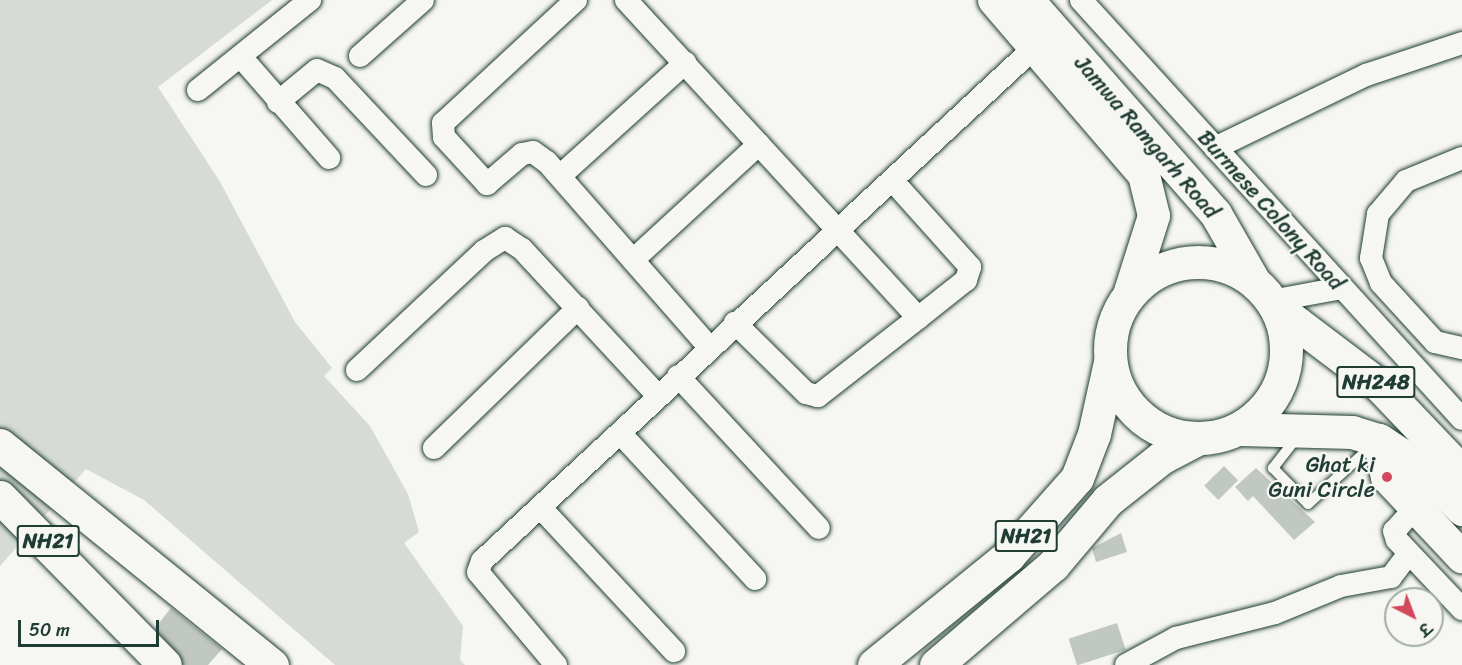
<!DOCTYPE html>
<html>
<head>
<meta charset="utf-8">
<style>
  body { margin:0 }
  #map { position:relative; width:1462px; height:665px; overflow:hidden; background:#f6f6f2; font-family:Sriracha,"Playpen Sans Deva",sans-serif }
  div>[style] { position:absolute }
  .green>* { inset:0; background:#d6dbd6 }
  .building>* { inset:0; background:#c1c8c3; transform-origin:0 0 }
  .roads { filter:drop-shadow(0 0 2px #1f3d34) drop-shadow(0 0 2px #1f3d34) }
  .service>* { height:10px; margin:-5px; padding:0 5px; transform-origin:5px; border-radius:5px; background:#f6f6f2 }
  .minor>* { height:22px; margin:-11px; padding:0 11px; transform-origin:11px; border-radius:11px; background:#f6f6f2 }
  .secondary>* { height:32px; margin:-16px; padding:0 16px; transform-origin:16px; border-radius:16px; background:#f6f6f2 }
  .trunk>* { height:33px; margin:-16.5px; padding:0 16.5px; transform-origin:16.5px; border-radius:16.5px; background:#f6f6f2 }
  .trunk>.ring { margin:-16.5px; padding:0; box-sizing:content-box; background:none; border:33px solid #f6f6f2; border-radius:50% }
  .dots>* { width:16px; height:16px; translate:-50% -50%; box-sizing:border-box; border:3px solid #f6f6f2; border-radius:50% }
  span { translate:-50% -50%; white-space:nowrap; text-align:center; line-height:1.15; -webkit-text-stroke:4.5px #f6f6f2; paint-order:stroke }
  .shield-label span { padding:2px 4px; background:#f6f6f2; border:2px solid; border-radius:4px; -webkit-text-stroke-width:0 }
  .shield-label { font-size:21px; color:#1f3d34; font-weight:700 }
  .street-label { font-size:22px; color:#1f3d34 }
  .poi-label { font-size:22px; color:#1f3d34 }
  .right { translate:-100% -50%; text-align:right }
  .north { position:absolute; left:1384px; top:587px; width:60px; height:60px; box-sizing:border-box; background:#f6f6f2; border:2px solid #a0aca6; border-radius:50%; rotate:138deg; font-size:16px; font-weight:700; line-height:24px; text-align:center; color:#1f3d34 }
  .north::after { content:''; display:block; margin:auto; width:21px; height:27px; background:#d1495b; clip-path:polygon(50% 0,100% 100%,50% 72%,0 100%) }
  .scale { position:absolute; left:18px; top:620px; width:141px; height:27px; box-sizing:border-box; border:3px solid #1f3d34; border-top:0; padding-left:8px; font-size:18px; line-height:21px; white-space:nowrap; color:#1f3d34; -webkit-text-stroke:4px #f6f6f2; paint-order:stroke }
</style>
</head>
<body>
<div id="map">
  <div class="green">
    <div style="clip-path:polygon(0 0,272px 0,158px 87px,219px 180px,295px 322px,332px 368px,324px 376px,370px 426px,408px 494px,419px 532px,404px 543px,463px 626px,460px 660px,465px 665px,335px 665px,144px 500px,86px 469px,0 566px)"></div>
  </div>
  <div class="building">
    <div style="left:1224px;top:466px;width:20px;height:28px;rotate:45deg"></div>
    <div style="clip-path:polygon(1256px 468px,1315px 522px,1294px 540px,1253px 496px,1248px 501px,1235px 487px)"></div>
    <div style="clip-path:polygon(1121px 533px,1127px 552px,1096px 562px,1092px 548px)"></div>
    <div style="clip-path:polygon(171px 608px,222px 649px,208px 665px,183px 665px,155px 628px)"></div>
    <div style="left:1117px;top:623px;width:28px;height:51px;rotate:72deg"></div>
  </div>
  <div class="roads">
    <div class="service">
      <div style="left:1298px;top:436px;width:41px;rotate:128deg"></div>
      <div style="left:1273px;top:468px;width:50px;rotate:45.8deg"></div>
      <div style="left:1308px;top:504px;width:89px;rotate:-42.3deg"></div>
    </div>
    <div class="minor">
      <div style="left:576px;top:0;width:181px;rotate:137.2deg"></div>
      <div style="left:443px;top:123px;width:14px;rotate:86deg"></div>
      <div style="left:444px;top:137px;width:64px;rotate:47.5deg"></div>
      <div style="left:487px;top:184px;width:46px;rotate:-40.6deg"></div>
      <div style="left:522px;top:154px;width:11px;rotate:-10deg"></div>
      <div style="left:533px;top:152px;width:17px;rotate:36deg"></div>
      <div style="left:547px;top:162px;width:244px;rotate:48.8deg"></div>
      <div style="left:626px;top:0;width:432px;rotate:47.4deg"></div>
      <div style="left:918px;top:318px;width:127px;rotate:142deg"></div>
      <div style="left:818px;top:396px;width:12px;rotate:-166deg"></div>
      <div style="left:806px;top:393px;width:100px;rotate:-135.4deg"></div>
      <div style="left:1081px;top:0;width:566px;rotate:47.72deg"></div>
      <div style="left:360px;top:56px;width:84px;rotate:-41.6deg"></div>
      <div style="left:241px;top:57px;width:134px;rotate:48.9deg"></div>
      <div style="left:198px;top:90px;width:144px;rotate:-38.8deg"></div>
      <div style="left:278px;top:102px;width:50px;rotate:-39.4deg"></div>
      <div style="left:317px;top:70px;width:20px;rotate:24deg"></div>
      <div style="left:335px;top:78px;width:133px;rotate:46.8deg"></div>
      <div style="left:1215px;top:148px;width:168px;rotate:-25.8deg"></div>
      <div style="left:1366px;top:75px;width:101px;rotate:-18.4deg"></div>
      <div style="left:1462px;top:158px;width:61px;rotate:157.7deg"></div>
      <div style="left:1406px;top:181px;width:43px;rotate:130.3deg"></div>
      <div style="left:1378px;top:214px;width:45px;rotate:99deg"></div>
      <div style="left:1371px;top:258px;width:27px;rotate:68deg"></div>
      <div style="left:1381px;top:283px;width:80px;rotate:47.5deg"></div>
      <div style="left:1435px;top:342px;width:28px;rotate:13deg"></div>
      <div style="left:560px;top:176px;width:169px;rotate:-42.1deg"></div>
      <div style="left:892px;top:180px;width:117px;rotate:48.1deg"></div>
      <div style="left:970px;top:267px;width:14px;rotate:107deg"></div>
      <div style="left:966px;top:280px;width:61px;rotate:141.6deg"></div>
      <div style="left:633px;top:260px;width:171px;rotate:-42.6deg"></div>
      <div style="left:1271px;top:301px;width:71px;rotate:-10.5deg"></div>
      <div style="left:357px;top:370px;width:174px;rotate:-43.1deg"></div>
      <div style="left:484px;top:251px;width:25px;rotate:-32deg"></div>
      <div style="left:505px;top:238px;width:20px;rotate:33deg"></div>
      <div style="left:522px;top:249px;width:199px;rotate:47.2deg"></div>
      <div style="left:678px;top:376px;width:207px;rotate:47.2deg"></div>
      <div style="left:620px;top:433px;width:199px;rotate:47.2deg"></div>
      <div style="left:434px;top:448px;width:201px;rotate:-44.2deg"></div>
      <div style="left:540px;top:507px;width:197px;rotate:47.1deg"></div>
      <div style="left:1415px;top:508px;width:31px;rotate:132deg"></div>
      <div style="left:1394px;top:531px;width:9px;rotate:72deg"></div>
      <div style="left:1397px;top:540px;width:95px;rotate:46.7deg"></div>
      <div style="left:556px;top:665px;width:121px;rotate:-130deg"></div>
      <div style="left:478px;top:572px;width:12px;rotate:-70deg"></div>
      <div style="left:482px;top:561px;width:755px;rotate:-42.91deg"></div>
      <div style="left:1126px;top:665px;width:57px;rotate:-28.4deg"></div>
      <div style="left:1176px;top:638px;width:102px;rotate:-14.2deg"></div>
      <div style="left:1275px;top:613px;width:71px;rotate:-22.2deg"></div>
      <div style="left:1341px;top:586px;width:51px;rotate:-10.2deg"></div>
      <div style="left:1391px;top:577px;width:30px;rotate:-53deg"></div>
    </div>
    <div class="secondary">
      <div style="left:994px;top:0;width:230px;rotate:49.4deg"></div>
      <div style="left:1144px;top:175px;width:42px;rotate:76.3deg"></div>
      <div style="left:1154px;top:216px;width:83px;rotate:107.6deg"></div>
      <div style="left:1028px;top:0;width:285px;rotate:48.7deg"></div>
      <div style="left:1216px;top:214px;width:78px;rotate:60.2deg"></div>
      <div style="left:1379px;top:440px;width:38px;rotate:78deg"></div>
      <div style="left:1387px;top:477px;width:110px;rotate:46.8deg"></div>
    </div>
    <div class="trunk">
      <div class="ring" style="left:1110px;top:262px;width:143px;height:143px"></div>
      <div style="left:1277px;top:308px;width:129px;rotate:37.1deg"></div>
      <div style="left:1380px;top:386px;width:119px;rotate:46.4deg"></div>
      <div style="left:1241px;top:429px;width:111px;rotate:1.5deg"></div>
      <div style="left:1352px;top:432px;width:28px;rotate:17deg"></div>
      <div style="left:1379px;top:440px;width:45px;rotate:33.3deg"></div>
      <div style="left:1417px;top:465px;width:63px;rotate:44.4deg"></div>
      <div style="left:0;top:445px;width:350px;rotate:39deg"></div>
      <div style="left:0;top:497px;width:235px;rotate:45.5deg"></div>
      <div style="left:874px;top:665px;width:173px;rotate:-39.1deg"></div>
      <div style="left:1008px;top:556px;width:104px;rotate:-48.5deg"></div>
      <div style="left:1077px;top:478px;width:47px;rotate:-68.9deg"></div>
      <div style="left:1094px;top:434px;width:74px;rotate:-77.5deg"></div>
      <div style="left:936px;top:665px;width:154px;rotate:-40.5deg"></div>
      <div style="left:1053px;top:565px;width:85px;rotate:-49.8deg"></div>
      <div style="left:1108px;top:500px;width:68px;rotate:-38.4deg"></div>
      <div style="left:1161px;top:458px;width:41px;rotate:-27.8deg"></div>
    </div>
  </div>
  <div class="dots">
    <div style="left:1387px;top:477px;background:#d1495b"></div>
  </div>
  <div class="shield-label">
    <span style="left:1376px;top:382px">NH248</span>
    <span style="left:1026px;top:536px">NH21</span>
    <span style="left:48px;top:541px">NH21</span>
  </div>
  <div class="street-label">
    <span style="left:1147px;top:137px;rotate:49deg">Jamwa Ramgarh Road</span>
    <span style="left:1271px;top:210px;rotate:48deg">Burmese Colony Road</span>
  </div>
  <div class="poi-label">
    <span class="right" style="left:1375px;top:477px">Ghat ki<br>Guni Circle</span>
  </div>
  <div class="north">उ</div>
  <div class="scale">50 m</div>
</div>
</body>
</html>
